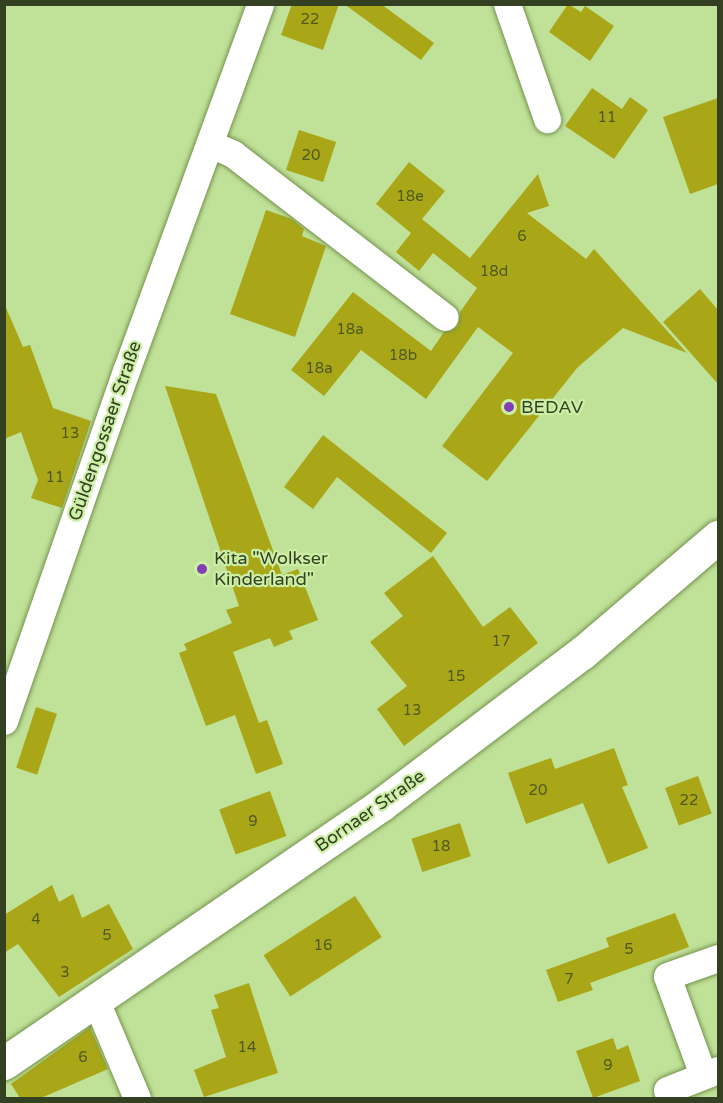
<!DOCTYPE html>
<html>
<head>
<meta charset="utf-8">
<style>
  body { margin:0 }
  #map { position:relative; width:723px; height:1103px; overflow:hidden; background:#c0e198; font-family:"Varela Round",sans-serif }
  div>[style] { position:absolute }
  .building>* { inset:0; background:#a9a718; transform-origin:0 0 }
  .roads { filter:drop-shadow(0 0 2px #74934d) drop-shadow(0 0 2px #74934d) }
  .minor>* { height:27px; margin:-13.5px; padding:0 13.5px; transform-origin:13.5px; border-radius:13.5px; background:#fff }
  .secondary>* { height:33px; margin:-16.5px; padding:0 16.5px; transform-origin:16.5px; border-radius:16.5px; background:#fff }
  .dots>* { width:16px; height:16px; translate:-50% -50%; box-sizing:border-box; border:3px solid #ccefa5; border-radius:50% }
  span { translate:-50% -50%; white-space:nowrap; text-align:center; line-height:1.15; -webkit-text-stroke:4.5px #ccefa5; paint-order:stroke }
  .number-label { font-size:15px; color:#505a20 }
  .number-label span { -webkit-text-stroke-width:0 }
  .poi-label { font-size:18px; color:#334022 }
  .left { translate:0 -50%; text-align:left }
  .street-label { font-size:18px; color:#334022 }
  .frame { position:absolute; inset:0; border:6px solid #334022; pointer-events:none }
</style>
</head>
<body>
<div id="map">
  <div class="building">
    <div style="clip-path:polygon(292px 4px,339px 4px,323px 50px,281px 35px)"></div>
    <div style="clip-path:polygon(344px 4px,381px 4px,434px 43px,421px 60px)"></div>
    <div style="clip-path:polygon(568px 4px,581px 12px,585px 6px,614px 26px,590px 61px,549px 32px)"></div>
    <div style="clip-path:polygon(592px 88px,622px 109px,630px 97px,648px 110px,614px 159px,565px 126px)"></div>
    <div style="clip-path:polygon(718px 98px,718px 184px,690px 194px,663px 117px)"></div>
    <div style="left:299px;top:130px;width:39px;height:42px;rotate:18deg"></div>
    <div style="clip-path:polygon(409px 162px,445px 191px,422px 219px,470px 258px,538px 174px,549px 206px,527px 213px,586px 259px,594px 249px,687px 353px,623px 328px,577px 368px,487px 481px,442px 446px,513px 353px,478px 327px,426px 399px,361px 350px,324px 396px,291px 370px,353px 292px,431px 351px,444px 332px,458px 326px,460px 312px,477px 288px,433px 253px,419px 271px,396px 252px,411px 233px,376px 204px)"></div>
    <div style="clip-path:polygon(266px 210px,292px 219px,304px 229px,302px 236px,326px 246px,295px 337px,230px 314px)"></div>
    <div style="clip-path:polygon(700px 289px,718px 310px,718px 384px,663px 322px)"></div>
    <div style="clip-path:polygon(4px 303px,23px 347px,30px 345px,53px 408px,91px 421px,62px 508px,31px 498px,38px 480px,21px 432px,4px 439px)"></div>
    <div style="clip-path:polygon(165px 386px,216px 394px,282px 575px,298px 569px,318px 620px,289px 631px,293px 639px,274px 647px,270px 638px,233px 652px,259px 723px,267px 720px,283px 764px,256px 774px,235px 715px,206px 726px,179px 653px,187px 650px,184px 644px,232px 623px,226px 610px,239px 606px)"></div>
    <div style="clip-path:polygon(323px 435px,447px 533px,431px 553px,337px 477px,313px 509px,284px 487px)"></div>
    <div style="clip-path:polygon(433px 556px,483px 627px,510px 607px,538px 643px,404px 746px,377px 709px,407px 686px,370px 642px,403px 616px,384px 593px)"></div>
    <div style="left:36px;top:707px;width:22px;height:64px;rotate:18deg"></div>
    <div style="clip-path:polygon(614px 748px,628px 785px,622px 787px,648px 848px,608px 864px,583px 803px,526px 824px,508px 773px,551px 758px,555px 769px)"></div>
    <div style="left:698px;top:776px;width:40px;height:35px;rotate:70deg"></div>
    <div style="left:270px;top:791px;width:48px;height:54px;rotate:70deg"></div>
    <div style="left:460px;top:823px;width:35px;height:51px;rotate:72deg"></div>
    <div style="clip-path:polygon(52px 885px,59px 902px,73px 894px,82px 918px,109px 904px,133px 949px,59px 997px,18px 944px,4px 953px,4px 915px)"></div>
    <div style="left:355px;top:896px;width:49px;height:109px;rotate:57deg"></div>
    <div style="clip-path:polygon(675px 913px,689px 947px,590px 983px,593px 990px,558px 1002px,546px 970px,609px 947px,606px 938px)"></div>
    <div style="clip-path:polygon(249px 983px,278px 1073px,204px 1097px,194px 1070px,226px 1057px,211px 1010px,219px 1008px,214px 995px)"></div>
    <div style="clip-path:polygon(90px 1027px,108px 1069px,41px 1098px,20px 1098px,11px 1084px)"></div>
    <div style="clip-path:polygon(613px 1038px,617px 1050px,628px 1045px,640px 1081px,593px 1098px,576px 1051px)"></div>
  </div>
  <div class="roads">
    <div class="minor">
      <div style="left:507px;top:4px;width:122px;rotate:70.8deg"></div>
      <div style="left:210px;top:144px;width:25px;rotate:23deg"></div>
      <div style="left:233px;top:154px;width:267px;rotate:37.6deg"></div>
      <div style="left:4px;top:721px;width:371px;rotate:-70.8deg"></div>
      <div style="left:126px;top:371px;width:391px;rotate:-69.9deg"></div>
      <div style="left:96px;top:1001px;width:105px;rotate:67.1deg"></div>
      <div style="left:703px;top:1075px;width:105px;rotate:-110deg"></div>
      <div style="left:667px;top:976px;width:54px;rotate:-19.4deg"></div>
      <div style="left:667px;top:1090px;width:55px;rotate:-21.4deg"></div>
    </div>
    <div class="secondary">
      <div style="left:4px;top:1063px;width:458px;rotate:-34.4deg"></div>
      <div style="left:382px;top:804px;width:251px;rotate:-37.1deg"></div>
      <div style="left:582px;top:653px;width:179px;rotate:-40.5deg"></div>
    </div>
  </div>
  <div class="dots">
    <div style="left:509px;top:407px;background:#833fb2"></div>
    <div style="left:202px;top:569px;background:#833fb2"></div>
  </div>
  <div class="number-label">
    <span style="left:310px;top:20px">22</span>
    <span style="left:607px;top:118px">11</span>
    <span style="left:311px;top:156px">20</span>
    <span style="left:410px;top:197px">18e</span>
    <span style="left:522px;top:237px">6</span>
    <span style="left:494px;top:272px">18d</span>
    <span style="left:350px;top:330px">18a</span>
    <span style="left:403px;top:356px">18b</span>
    <span style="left:319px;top:369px">18a</span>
    <span style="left:70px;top:434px">13</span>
    <span style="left:55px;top:478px">11</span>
    <span style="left:501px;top:642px">17</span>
    <span style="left:456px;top:677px">15</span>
    <span style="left:412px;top:711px">13</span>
    <span style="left:538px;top:791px">20</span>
    <span style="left:689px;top:801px">22</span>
    <span style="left:253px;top:822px">9</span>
    <span style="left:441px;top:847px">18</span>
    <span style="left:36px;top:920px">4</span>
    <span style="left:107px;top:936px">5</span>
    <span style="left:323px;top:946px">16</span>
    <span style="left:629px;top:950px">5</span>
    <span style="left:65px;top:973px">3</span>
    <span style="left:569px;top:980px">7</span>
    <span style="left:247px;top:1048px">14</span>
    <span style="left:83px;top:1058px">6</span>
    <span style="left:608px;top:1066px">9</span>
  </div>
  <div class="poi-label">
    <span class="left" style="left:521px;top:407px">BEDAV</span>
    <span class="left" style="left:214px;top:569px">Kita "Wolkser<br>Kinderland"</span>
  </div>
  <div class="street-label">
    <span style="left:105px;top:431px;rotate:-71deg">Güldengossaer Straße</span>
    <span style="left:370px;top:811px;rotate:-35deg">Bornaer Straße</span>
  </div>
  <div class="frame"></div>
</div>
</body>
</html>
